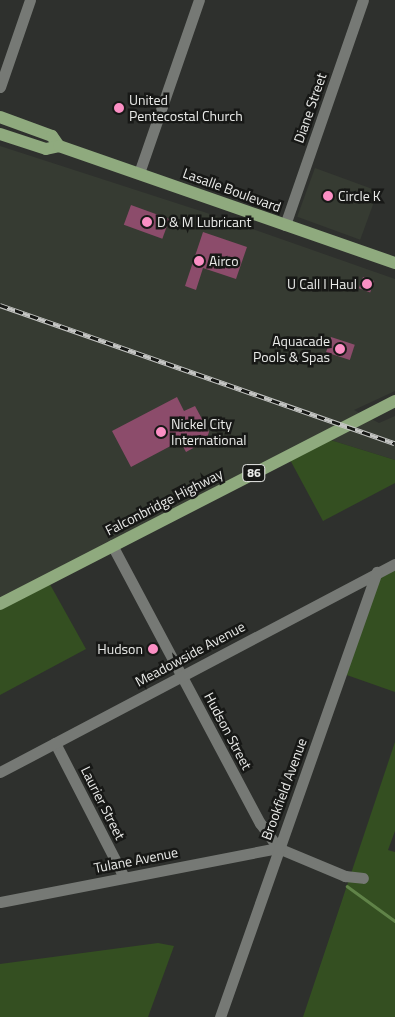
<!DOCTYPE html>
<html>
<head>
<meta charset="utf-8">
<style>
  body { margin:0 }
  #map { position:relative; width:395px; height:1017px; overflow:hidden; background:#2e302d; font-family:"Titillium Web",sans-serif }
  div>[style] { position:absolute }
  .built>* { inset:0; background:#363b32; transform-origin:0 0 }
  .green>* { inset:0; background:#344f21 }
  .stream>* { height:2.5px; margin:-1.25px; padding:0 1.25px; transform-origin:1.25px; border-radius:1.25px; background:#608348 }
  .building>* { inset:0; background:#8c4c6b; transform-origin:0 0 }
  .minor>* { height:11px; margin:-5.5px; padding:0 5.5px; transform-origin:5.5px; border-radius:5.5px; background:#767975 }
  .major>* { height:12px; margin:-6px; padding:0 6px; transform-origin:6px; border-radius:6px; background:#8faa7e }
  .rail>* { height:4.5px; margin-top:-2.25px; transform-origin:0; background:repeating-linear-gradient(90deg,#171816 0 8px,#c4c5c3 0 16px); box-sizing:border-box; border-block:1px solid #c4c5c3 }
  .dots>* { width:14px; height:14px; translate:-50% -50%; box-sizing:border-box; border:2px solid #171816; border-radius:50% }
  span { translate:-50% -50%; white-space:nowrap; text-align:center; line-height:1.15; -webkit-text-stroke:5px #171816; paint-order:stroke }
  .shield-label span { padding:1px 4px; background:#171816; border:1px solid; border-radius:4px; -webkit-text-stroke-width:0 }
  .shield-label { font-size:12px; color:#eaebe9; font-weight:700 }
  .poi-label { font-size:14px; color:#eaebe9 }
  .left { translate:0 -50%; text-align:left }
  .right { translate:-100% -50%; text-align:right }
  .street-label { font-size:14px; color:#eaebe9 }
</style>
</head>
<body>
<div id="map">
  <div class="built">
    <div style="clip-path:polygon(0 146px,210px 214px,395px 279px,395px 391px,354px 410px,379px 423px,395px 416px,395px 460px,324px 438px,0 604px)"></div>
    <div style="left:315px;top:168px;width:67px;height:52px;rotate:20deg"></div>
  </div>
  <div class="green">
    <div style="clip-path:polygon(324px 438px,395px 460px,395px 483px,323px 521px,288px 456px)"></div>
    <div style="clip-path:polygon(395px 563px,395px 692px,341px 673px,377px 571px)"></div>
    <div style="clip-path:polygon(47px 579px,86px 649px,0 695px,0 604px)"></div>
    <div style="clip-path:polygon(395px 742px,395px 831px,388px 850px,395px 852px,395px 1017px,303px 1017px)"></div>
    <div style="clip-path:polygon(158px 943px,174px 946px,148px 1017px,0 1017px,0 964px)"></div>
  </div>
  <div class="stream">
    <div style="left:347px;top:886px;width:59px;rotate:36.1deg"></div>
  </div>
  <div class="building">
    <div style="left:131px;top:205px;width:41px;height:21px;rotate:20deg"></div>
    <div style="clip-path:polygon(203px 232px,247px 247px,236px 279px,203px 268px,196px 290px,185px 286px)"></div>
    <div style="left:363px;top:277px;width:12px;height:12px;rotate:20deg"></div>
    <div style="left:331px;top:337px;width:25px;height:16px;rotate:18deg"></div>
    <div style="clip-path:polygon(177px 397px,184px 411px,195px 406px,209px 432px,206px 441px,186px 452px,180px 441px,131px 467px,112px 431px)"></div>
  </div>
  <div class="minor">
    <div style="left:0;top:87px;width:92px;rotate:-71deg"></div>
    <div style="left:139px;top:173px;width:183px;rotate:-70.9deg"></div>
    <div style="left:285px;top:225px;width:238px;rotate:-70.9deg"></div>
    <div style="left:112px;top:545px;width:315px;rotate:62deg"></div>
    <div style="left:260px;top:823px;width:31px;rotate:54deg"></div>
    <div style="left:278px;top:848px;width:73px;rotate:22.7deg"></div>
    <div style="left:345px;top:876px;width:18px;rotate:6deg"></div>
    <div style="left:55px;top:743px;width:151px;rotate:62.8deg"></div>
    <div style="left:0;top:772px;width:446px;rotate:-27.8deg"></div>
    <div style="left:0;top:902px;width:283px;rotate:-11deg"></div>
    <div style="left:220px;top:1017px;width:472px;rotate:-70.6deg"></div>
  </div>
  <div class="major">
    <div style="left:0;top:117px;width:55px;rotate:20.1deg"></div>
    <div style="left:52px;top:136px;width:12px;rotate:55deg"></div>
    <div style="left:0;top:134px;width:48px;rotate:18.1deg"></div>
    <div style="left:46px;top:149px;width:13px;rotate:-13deg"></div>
    <div style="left:59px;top:146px;width:356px;rotate:19.2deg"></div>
    <div style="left:0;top:604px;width:444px;rotate:-27.2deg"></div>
  </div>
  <div class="rail">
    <div style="left:0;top:305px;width:418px;rotate:19.3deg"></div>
  </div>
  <div class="dots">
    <div style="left:119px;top:108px;background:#fb8fc4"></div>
    <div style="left:328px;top:196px;background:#fb8fc4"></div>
    <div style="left:147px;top:222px;background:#fb8fc4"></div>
    <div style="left:199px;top:261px;background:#fb8fc4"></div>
    <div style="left:367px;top:284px;background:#fb8fc4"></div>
    <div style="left:340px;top:349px;background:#fb8fc4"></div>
    <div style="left:161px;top:432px;background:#fb8fc4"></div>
    <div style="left:153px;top:649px;background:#fb8fc4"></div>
  </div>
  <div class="shield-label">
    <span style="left:254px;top:473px">86</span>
  </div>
  <div class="poi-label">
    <span class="left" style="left:129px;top:108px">United<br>Pentecostal Church</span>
    <span class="left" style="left:338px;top:196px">Circle K</span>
    <span class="left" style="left:157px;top:222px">D &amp; M Lubricant</span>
    <span class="left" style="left:209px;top:261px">Airco</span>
    <span class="right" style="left:357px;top:284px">U Call I Haul</span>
    <span class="right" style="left:330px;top:349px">Aquacade<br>Pools &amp; Spas</span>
    <span class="left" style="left:171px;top:432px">Nickel City<br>International</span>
    <span class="right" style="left:143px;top:649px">Hudson</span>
  </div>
  <div class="street-label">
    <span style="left:310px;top:108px;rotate:-71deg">Diane Street</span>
    <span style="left:232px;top:190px;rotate:20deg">Lasalle Boulevard</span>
    <span style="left:164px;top:502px;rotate:-27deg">Falconbridge Highway</span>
    <span style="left:190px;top:654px;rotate:-28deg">Meadowside Avenue</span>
    <span style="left:228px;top:731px;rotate:62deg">Hudson Street</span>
    <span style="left:284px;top:789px;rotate:-70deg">Brookfield Avenue</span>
    <span style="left:103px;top:803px;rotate:63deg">Laurier Street</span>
    <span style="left:136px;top:860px;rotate:-11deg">Tulane Avenue</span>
  </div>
</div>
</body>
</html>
